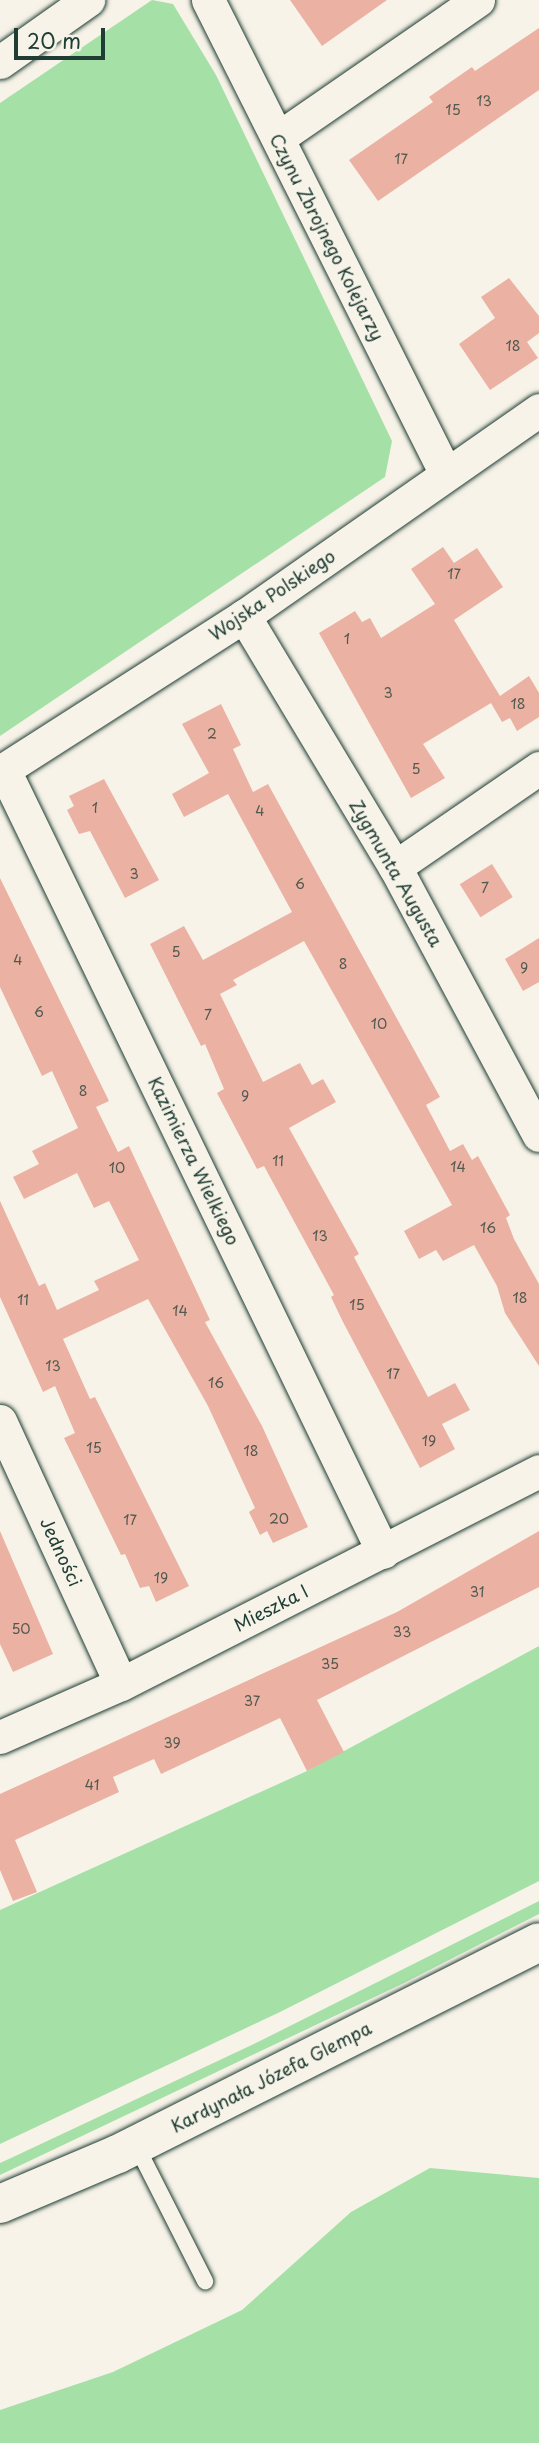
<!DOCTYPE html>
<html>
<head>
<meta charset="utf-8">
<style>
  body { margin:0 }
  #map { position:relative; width:539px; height:2443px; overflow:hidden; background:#f7f3e8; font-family:"Playpen Sans",sans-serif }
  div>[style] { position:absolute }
  .green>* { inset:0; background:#a5e0a6 }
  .building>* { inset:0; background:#ebb2a3; transform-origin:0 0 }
  .roads { filter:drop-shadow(0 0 2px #1f3d34) drop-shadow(0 0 2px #1f3d34) }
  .service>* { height:16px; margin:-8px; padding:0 8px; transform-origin:8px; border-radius:8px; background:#f7f3e8 }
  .minor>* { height:33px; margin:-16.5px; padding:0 16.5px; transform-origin:16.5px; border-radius:16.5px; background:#f7f3e8 }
  .secondary>* { height:38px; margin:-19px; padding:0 19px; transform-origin:19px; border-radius:19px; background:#f7f3e8 }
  span { translate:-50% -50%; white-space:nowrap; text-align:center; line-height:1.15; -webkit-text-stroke:5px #f7f3e8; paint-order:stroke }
  .number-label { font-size:14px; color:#525a50 }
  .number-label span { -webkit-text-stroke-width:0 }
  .street-label { font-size:18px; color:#1f3d34 }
  .scale { position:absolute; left:14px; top:28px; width:91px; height:32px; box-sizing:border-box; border:4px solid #1f3d34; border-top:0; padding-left:9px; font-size:21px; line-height:24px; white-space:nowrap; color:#1f3d34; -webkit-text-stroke:5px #f7f3e8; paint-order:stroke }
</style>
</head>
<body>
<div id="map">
  <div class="green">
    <div style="clip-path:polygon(152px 0,173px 4px,216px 75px,392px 441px,385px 477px,0 736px,0 103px)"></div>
    <div style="clip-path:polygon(539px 1646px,539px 1881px,280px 2012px,0 2144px,0 1910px,307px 1771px)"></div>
    <div style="clip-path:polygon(539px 1901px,539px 1914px,404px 1983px,0 2175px,0 2163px,11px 2158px,260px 2041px)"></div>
    <div style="clip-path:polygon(430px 2168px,539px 2178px,539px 2443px,0 2443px,0 2410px,113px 2372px,242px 2310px,351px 2212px)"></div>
  </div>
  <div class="building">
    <div style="clip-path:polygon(290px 0,387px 0,322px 46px)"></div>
    <div style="clip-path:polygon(539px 28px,539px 90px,378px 201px,349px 160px,433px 102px,429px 97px,446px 85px,472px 67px,475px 71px)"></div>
    <div style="clip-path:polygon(509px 278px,539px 316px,539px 333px,527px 342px,538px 358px,490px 390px,459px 344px,495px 318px,481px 297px)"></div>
    <div style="clip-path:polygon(443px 547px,454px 563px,477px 548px,503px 587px,454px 620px,500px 696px,529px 676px,539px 693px,539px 717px,517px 731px,510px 718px,502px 722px,491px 703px,423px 744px,445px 778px,411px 798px,319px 633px,355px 611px,362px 622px,370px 618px,381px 638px,435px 604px,411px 569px)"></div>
    <div style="clip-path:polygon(221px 704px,241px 745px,233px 749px,253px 792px,268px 784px,440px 1097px,426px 1105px,450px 1151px,463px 1144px,472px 1160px,478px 1156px,510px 1215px,506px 1218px,514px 1239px,539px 1284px,539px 1366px,505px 1313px,497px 1286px,474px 1245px,443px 1261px,436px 1250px,419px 1259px,404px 1231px,452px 1205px,304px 941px,233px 980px,237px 985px,220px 994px,263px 1082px,300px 1063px,312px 1085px,323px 1079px,336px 1102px,289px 1128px,359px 1254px,354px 1257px,428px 1397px,455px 1383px,470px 1410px,442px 1424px,455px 1449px,420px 1468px,343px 1322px,331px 1297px,334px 1295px,264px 1166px,257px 1169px,217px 1093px,224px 1089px,205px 1044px,201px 1046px,150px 944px,184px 926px,203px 960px,292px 912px,228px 794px,184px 817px,172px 794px,209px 773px,182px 724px)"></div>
    <div style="clip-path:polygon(104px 779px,159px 880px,125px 898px,90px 831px,79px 834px,67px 810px,74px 806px,69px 796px)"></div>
    <div style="left:492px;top:864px;width:39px;height:38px;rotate:58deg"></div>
    <div style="clip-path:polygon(0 878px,109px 1101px,96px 1107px,118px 1152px,129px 1146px,210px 1320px,205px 1322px,262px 1426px,308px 1527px,273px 1543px,267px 1531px,260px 1535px,249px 1512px,255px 1508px,208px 1406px,148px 1299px,63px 1339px,90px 1399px,95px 1397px,189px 1586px,156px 1602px,149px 1586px,140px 1588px,125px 1554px,121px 1555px,64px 1438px,75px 1433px,55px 1386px,43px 1392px,0 1297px,0 1201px,39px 1286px,45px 1283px,57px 1310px,99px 1290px,94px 1281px,139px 1260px,109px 1201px,94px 1208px,77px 1173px,24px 1199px,13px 1177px,39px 1164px,32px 1151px,78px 1128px,52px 1071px,42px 1076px,0 987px)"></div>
    <div style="clip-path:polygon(539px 938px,539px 982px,523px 991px,505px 959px)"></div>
    <div style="clip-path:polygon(0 1531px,53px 1654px,13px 1672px,0 1644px)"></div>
    <div style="clip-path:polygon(539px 1531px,539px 1587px,317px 1700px,344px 1752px,307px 1771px,280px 1718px,161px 1774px,154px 1759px,113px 1777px,119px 1792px,15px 1840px,37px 1892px,13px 1901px,0 1870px,0 1794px,397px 1612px)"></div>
  </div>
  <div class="roads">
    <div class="service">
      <div style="left:136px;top:2145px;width:153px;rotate:63.1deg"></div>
    </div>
    <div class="minor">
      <div style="left:208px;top:0;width:530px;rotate:63.34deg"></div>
      <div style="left:0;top:62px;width:108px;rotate:-35.2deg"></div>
      <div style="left:278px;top:138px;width:243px;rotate:-34.6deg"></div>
      <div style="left:244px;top:616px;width:293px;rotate:59deg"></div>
      <div style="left:395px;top:867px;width:304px;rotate:61.8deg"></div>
      <div style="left:4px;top:770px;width:869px;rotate:64.14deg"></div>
      <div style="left:0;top:772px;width:290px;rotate:-32.6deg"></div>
      <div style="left:244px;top:616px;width:360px;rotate:-34.9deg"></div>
      <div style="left:395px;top:867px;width:175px;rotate:-34.5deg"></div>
      <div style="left:0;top:1421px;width:289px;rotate:65.3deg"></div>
      <div style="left:0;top:1737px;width:132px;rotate:-23.7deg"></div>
      <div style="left:121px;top:1684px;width:469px;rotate:-27deg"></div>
    </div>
    <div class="secondary">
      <div style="left:0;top:2204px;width:128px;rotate:-23deg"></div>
      <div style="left:118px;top:2154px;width:471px;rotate:-26.7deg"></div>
    </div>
  </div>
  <div class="number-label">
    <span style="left:484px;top:101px">13</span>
    <span style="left:453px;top:110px">15</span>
    <span style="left:401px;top:159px">17</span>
    <span style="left:513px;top:346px">18</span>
    <span style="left:454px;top:574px">17</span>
    <span style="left:347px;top:639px">1</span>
    <span style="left:388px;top:693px">3</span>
    <span style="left:518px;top:704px">18</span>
    <span style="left:212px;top:734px">2</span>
    <span style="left:416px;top:769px">5</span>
    <span style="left:95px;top:808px">1</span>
    <span style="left:260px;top:811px">4</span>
    <span style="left:134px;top:874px">3</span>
    <span style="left:300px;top:884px">6</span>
    <span style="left:485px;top:888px">7</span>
    <span style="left:176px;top:952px">5</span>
    <span style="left:18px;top:960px">4</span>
    <span style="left:343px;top:964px">8</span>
    <span style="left:524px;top:968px">9</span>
    <span style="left:39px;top:1012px">6</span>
    <span style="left:208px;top:1015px">7</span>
    <span style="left:379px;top:1024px">10</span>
    <span style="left:83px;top:1091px">8</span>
    <span style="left:245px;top:1096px">9</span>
    <span style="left:278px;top:1161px">11</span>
    <span style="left:458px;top:1167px">14</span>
    <span style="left:117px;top:1168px">10</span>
    <span style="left:488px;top:1228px">16</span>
    <span style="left:320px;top:1236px">13</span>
    <span style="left:520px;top:1298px">18</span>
    <span style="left:23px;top:1300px">11</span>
    <span style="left:357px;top:1305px">15</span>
    <span style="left:180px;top:1311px">14</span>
    <span style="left:53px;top:1366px">13</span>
    <span style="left:393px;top:1374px">17</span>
    <span style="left:216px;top:1383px">16</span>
    <span style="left:429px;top:1441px">19</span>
    <span style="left:94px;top:1448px">15</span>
    <span style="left:251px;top:1451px">18</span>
    <span style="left:279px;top:1519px">20</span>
    <span style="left:130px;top:1520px">17</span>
    <span style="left:161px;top:1578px">19</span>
    <span style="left:477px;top:1592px">31</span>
    <span style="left:21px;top:1629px">50</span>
    <span style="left:402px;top:1632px">33</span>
    <span style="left:330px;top:1664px">35</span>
    <span style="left:252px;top:1701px">37</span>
    <span style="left:172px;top:1743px">39</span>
    <span style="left:92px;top:1785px">41</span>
  </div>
  <div class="street-label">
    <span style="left:327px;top:237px;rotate:63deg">Czynu Zbrojnego Kolejarzy</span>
    <span style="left:272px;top:595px;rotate:-34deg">Wojska Polskiego</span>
    <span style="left:396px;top:873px;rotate:60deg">Zygmunta Augusta</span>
    <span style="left:194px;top:1161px;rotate:64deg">Kazimierza Wielkiego</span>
    <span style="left:61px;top:1552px;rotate:65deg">Jedności</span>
    <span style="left:271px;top:1608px;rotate:-27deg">Mieszka I</span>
    <span style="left:271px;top:2077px;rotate:-27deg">Kardynała Józefa Glempa</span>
  </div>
  <div class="scale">20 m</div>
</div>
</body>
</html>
